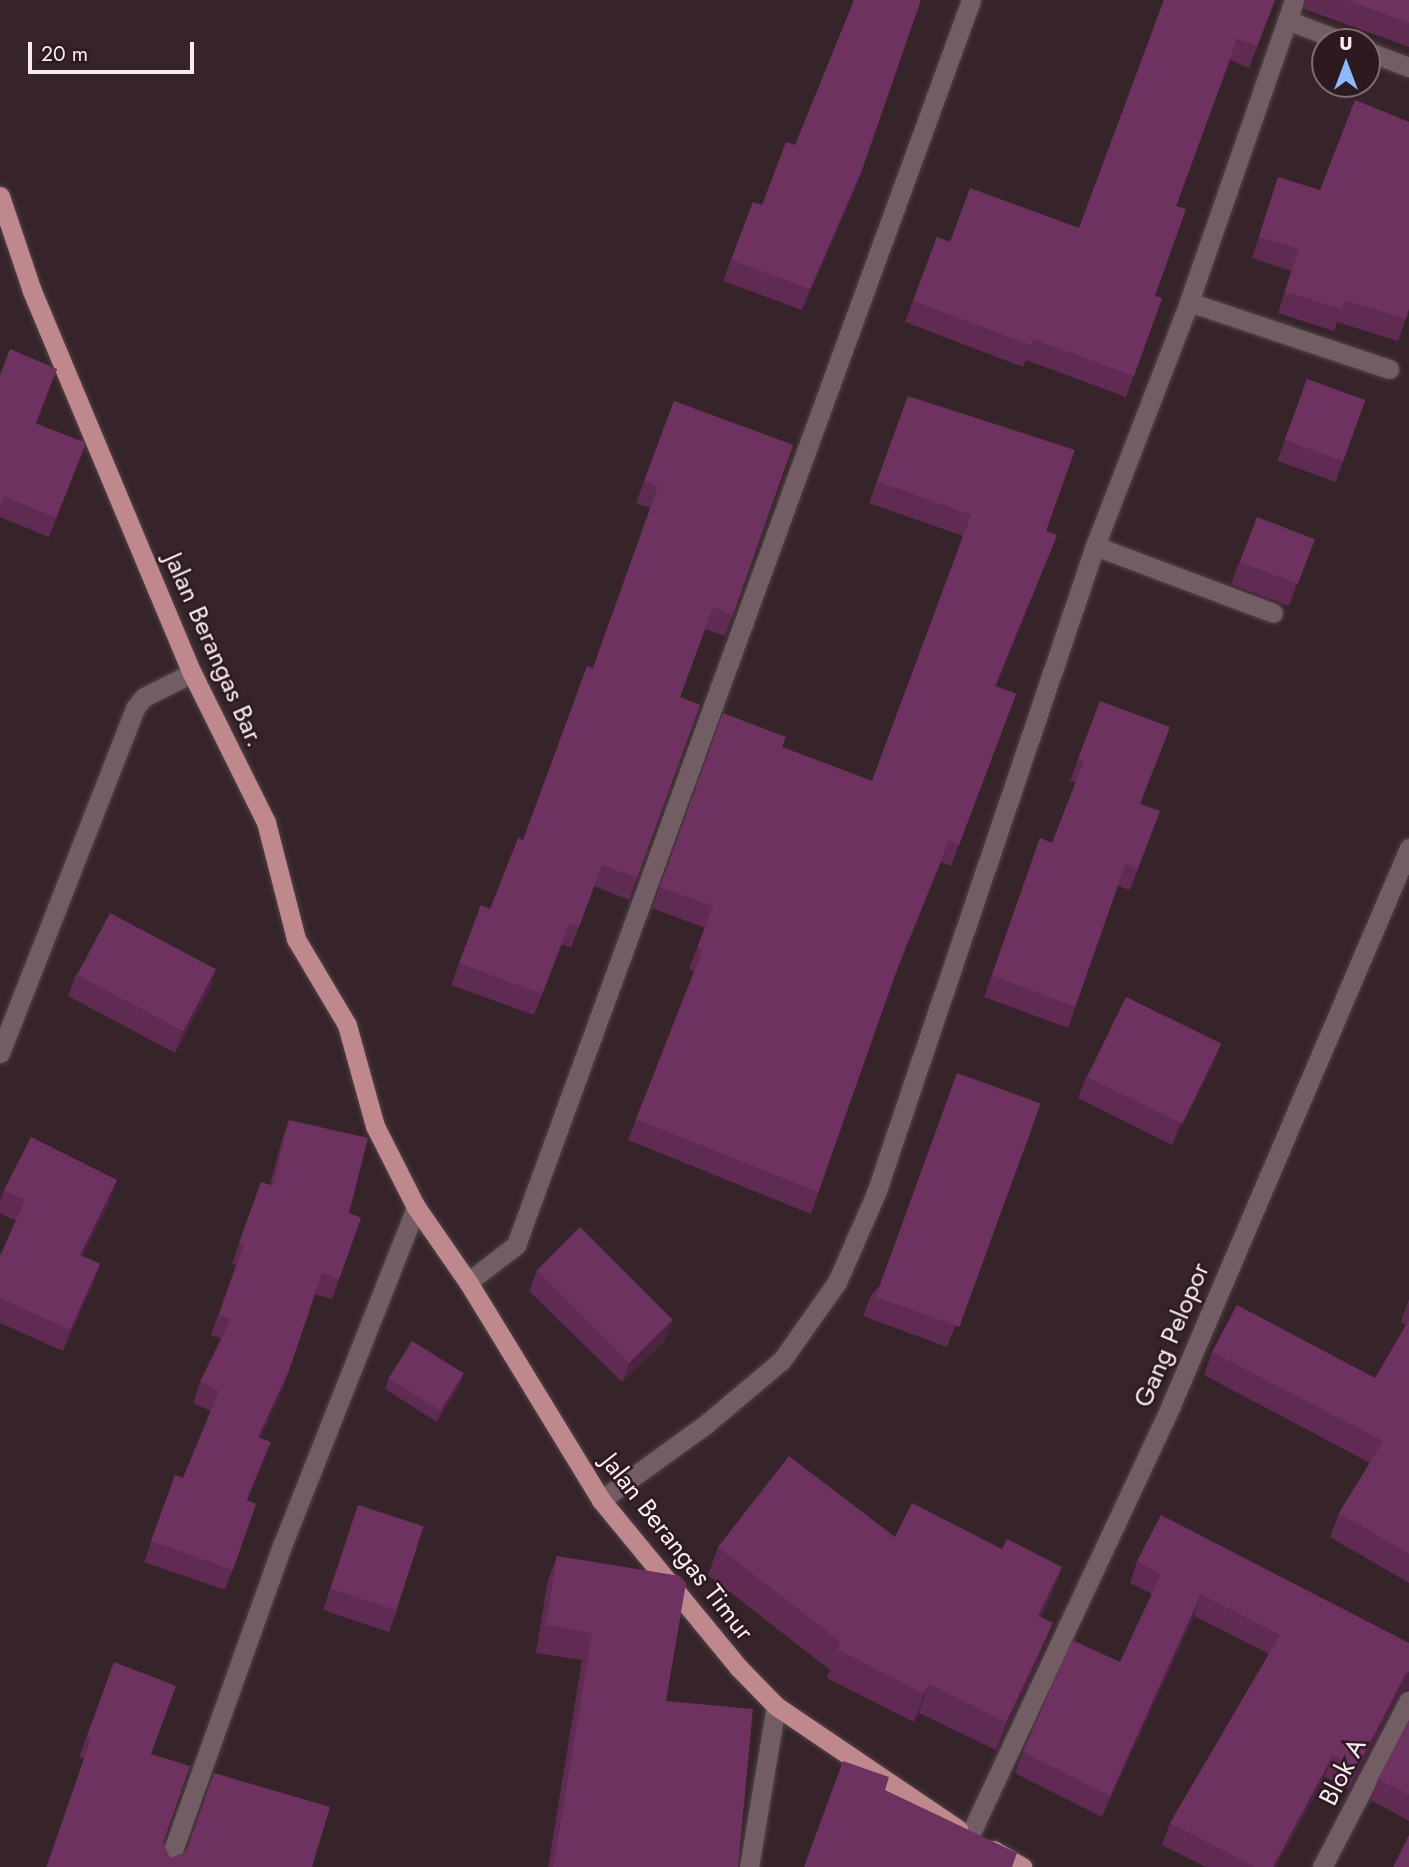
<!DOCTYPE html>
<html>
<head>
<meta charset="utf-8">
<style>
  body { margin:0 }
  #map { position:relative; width:1409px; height:1867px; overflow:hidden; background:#36242a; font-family:Jost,sans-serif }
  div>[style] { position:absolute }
  .roads { filter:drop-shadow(0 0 2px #524248) drop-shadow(0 0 2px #524248) }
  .minor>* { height:19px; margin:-9.5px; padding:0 9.5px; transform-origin:9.5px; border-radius:9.5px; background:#725d64 }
  .primary>* { height:19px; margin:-9.5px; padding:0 9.5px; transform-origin:9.5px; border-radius:9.5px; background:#bf888d }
  .wall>* { inset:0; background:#5f2b53; transform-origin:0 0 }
  .shaded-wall>* { inset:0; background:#4d2343 }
  .building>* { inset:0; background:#6e3260; transform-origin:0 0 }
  span { translate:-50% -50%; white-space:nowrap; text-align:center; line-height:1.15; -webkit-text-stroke:5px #2c1a20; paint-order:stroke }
  .street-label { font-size:26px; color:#f9ecf0 }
  .north { position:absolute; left:1311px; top:28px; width:70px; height:70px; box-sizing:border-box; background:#2c1a20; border:2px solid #7e6e73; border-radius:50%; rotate:0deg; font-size:19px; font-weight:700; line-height:28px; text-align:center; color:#f9ecf0 }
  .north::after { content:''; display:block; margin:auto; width:24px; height:32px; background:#8eb9fc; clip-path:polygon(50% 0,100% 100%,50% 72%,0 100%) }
  .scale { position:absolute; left:28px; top:42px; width:166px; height:32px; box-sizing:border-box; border:4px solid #f9ecf0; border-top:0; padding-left:9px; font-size:21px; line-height:24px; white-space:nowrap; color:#f9ecf0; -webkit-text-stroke:5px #2c1a20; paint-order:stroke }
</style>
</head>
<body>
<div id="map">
  <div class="roads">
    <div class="minor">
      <div style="left:1287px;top:20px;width:61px;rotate:21.1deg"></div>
      <div style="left:1367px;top:51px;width:45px;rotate:20.9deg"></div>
      <div style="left:1189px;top:302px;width:211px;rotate:18.5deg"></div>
      <div style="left:1095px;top:546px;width:190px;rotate:20.6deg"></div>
      <div style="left:0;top:1053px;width:370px;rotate:-68.6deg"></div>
      <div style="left:135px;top:708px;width:14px;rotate:-51deg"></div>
      <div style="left:144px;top:697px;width:54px;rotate:-26.6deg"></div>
      <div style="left:468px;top:1282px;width:61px;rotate:-37.6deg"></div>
      <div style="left:516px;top:1245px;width:1326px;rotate:-69.92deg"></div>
      <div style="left:601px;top:1500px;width:130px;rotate:-35.9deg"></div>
      <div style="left:706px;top:1424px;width:99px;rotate:-40.1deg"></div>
      <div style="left:782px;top:1360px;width:95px;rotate:-54.8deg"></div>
      <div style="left:837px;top:1282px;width:97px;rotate:-66.3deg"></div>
      <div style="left:876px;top:1193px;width:683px;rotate:-71.3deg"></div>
      <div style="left:1095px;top:546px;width:261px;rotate:-68.9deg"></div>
      <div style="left:1189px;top:302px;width:320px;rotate:-70.8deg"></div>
      <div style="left:969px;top:1837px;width:477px;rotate:-64.9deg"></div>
      <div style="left:1171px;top:1405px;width:606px;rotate:-66.86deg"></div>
      <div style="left:167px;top:1867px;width:341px;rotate:-70.3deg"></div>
      <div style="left:282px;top:1546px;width:365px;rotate:-68.4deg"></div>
      <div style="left:749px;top:1867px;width:163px;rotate:-80.5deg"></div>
      <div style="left:1322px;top:1867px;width:188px;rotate:-62.5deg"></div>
    </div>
    <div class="primary">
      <div style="left:0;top:196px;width:100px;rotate:71.4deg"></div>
      <div style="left:32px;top:291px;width:414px;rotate:67.3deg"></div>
      <div style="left:192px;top:673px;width:166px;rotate:63.6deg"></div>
      <div style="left:266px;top:822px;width:121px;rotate:75.6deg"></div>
      <div style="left:296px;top:939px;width:100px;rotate:59.3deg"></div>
      <div style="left:347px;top:1025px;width:105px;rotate:74.5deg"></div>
      <div style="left:375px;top:1126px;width:91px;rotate:63.2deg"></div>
      <div style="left:416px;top:1207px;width:91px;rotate:55.3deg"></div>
      <div style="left:468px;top:1282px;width:255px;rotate:58.6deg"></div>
      <div style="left:601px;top:1500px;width:216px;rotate:50.6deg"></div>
      <div style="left:738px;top:1667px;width:54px;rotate:45.7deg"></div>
      <div style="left:776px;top:1706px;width:220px;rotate:34.1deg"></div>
      <div style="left:993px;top:1850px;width:34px;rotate:30deg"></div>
    </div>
  </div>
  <div class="wall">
    <div style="clip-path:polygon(1164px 0,1275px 0,1249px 68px,1230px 60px,1176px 206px,1155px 296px,1162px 298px,1126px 397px,1026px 360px,1023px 367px,905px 322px,937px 237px,950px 242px,1079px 228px)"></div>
    <div style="clip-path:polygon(1305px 0,1409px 0,1409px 47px,1304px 9px)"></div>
    <div style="clip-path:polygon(1278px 177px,1409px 309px,1398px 341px,1337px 322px,1334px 331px,1278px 313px,1291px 271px,1252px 258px)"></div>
    <div style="clip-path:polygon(854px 192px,802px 310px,723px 281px,753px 202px,762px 205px)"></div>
    <div style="clip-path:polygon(57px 369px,36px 424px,86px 443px,49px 537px,0 517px,0 375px)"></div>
    <div style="left:1307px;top:379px;width:62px;height:87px;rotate:20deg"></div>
    <div style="clip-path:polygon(908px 396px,1046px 531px,1057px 535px,996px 686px,1016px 694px,951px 866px,941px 862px,894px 978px,811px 1214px,628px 1140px,694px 971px,689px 969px,705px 928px,652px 908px,723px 713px,782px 747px,872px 781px,963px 536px,869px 503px)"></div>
    <div style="clip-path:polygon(674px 401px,793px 445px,725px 636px,705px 629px,680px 697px,700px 705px,629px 900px,594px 886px,571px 948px,562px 944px,534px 1015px,451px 985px,481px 905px,490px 909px,523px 840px,593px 668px,650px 508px,636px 503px)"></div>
    <div style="clip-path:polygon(1315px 539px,1289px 606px,1231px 584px,1239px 562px)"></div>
    <div style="clip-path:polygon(1100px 701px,1141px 804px,1160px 811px,1130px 890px,1118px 886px,1068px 1028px,984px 997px,1040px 838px,1052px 843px,1076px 782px,1070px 781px)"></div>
    <div style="clip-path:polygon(76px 974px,209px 991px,175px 1053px,68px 996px)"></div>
    <div style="clip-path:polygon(1221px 1043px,1213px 1065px,1172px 1145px,1078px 1098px,1086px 1077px)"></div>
    <div style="clip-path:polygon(289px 1120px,349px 1213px,361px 1218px,332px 1299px,315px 1294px,282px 1391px,260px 1438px,263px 1462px,247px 1501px,256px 1504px,225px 1590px,144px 1562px,175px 1475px,183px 1478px,211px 1411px,193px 1403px,200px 1382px,221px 1339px,211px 1335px,236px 1265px,232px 1264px,261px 1182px,270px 1185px,282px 1140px)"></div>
    <div style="clip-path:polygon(1033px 1126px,947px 1347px,863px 1316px,871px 1295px)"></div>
    <div style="clip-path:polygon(4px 1190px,110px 1201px,82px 1256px,100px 1264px,92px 1286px,63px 1351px,0 1323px,0 1256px,16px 1221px,0 1213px,0 1200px)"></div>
    <div style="clip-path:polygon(537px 1270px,673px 1319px,665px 1340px,622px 1382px,529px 1291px)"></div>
    <div style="clip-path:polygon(1409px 1299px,1409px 1583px,1330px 1537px,1339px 1513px,1370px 1463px,1204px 1375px,1212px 1352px,1375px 1378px,1406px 1325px,1401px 1322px)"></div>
    <div style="clip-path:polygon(464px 1373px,460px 1384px,437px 1422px,385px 1389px,389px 1378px)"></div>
    <div style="clip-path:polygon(358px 1505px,397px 1610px,389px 1632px,323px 1610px)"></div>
    <div style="clip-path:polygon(895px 1537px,1052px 1595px,1041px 1618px,1042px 1651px,996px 1750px,919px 1713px,914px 1722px,827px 1678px,830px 1670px,708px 1575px,718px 1547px)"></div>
    <div style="clip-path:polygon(557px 1556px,666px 1701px,738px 1867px,548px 1867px,582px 1660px,536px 1653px,547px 1584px)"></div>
    <div style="clip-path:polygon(1137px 1561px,1409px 1643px,1409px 1691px,1398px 1694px,1349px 1789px,1325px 1777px,1276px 1867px,1206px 1867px,1162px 1845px,1170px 1823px,1269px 1654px,1194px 1616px,1102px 1817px,1015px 1773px,1023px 1752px,1120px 1662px,1152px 1594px,1130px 1583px)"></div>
    <div style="clip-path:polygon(114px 1662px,151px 1754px,163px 1843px,170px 1858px,312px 1867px,46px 1867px,84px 1759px,79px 1757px)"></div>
    <div style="clip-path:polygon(1409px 1720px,1409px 1821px,1370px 1800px,1378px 1779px)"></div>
  </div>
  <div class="shaded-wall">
    <div style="clip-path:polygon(862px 170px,854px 192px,802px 310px,810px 289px)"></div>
    <div style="clip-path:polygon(86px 443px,79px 462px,49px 537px,56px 518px)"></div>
    <div style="clip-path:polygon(1057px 535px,1049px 556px,987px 707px,995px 686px)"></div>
    <div style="clip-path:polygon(1315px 539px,1307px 560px,1289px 606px,1296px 584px)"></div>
    <div style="clip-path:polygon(949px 841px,941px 862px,892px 982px,900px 961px)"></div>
    <div style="clip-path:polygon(216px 970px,209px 991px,175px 1053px,183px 1031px)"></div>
    <div style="clip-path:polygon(1221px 1043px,1213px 1065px,1172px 1145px,1180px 1123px)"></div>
    <div style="clip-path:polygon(117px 1180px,110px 1201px,72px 1277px,80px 1255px)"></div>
    <div style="clip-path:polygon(100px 1264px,92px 1286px,63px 1351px,70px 1330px)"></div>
    <div style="clip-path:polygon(673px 1319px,665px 1340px,622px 1382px,630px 1361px)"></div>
    <div style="clip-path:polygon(289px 1370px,282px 1391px,251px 1457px,258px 1437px)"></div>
    <div style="clip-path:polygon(464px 1373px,460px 1384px,437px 1422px,441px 1411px)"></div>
    <div style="clip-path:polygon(271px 1442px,263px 1462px,238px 1520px,246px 1500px)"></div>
    <div style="clip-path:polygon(1062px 1567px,1052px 1595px,1027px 1644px,1038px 1616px)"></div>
    <div style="clip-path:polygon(1201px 1594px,1194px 1616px,1102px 1817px,1110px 1796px)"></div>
    <div style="clip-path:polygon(1053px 1623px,1042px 1651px,996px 1750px,1006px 1722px)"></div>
    <div style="clip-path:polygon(1409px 1672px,1409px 1691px,1398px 1694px,1349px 1789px,1357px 1768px,1406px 1673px)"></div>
    <div style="clip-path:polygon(929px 1684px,919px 1713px,914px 1722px,924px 1694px)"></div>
    <div style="clip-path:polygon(1333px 1755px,1325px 1777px,1276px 1867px,1273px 1867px)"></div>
  </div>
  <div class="building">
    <div style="clip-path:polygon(854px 0,921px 0,862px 170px,810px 289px,731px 260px,753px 202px,762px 205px,786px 142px,795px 145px)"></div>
    <div style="clip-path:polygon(1164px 0,1275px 0,1257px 46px,1237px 39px,1176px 206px,1186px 209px,1155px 296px,1162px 298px,1134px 376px,1033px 339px,1031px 345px,913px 301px,937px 237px,950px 242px,970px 188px,1079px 228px)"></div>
    <div style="clip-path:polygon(1347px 0,1409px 0,1409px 23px)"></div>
    <div style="clip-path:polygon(1355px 100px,1409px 122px,1409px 309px,1406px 319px,1345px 300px,1342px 309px,1285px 292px,1299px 249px,1259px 237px,1278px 177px,1320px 190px)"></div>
    <div style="clip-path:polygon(10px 349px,57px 369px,35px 423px,86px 443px,56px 518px,4px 496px,0 507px,0 375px)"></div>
    <div style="left:1307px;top:379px;width:62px;height:65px;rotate:20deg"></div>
    <div style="clip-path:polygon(908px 396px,1075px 450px,1046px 531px,1057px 535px,995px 686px,1016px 694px,959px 845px,949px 841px,900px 961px,818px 1192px,636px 1119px,703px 950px,697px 948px,713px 906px,660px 887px,723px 713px,786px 737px,782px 747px,872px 781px,971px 515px,877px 481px)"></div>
    <div style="clip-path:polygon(674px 401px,793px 445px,733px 615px,713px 607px,680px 697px,700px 705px,637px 878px,602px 865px,579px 927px,569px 923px,542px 994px,459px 963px,481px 905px,490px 909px,518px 838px,523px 840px,587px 666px,593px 668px,658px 487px,644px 481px)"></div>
    <div style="left:1257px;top:517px;width:62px;height:48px;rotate:21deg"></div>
    <div style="clip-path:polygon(1100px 701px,1170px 727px,1140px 804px,1160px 811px,1137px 869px,1125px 864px,1075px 1007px,992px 975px,1040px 838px,1052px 843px,1084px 761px,1078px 759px)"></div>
    <div style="left:110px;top:913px;width:120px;height:70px;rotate:28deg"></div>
    <div style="left:1126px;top:997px;width:106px;height:89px;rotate:26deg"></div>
    <div style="left:957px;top:1073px;width:89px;height:238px;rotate:20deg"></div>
    <div style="clip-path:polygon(289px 1120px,368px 1138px,349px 1213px,361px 1218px,339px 1279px,322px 1273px,289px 1370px,258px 1437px,271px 1442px,246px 1500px,256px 1504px,233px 1570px,151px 1541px,175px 1475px,183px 1478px,219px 1391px,200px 1382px,231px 1319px,219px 1315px,244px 1245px,239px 1243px,261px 1182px,273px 1186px)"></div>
    <div style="clip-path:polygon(31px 1137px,117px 1180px,80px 1255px,100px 1264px,70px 1330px,0 1298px,0 1256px,25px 1200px,4px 1190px)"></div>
    <div style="left:580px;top:1227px;width:131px;height:61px;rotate:45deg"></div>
    <div style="clip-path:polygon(1237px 1305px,1375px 1378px,1409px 1320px,1409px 1554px,1339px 1513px,1383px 1441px,1212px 1352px)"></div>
    <div style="left:412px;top:1341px;width:61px;height:44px;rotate:32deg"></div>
    <div style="clip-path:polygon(789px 1456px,895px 1537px,912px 1503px,1002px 1549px,1007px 1539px,1062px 1567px,1038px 1616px,1053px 1623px,1006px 1722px,929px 1684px,924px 1694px,837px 1649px,841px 1642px,718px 1547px)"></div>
    <div style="left:358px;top:1505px;width:69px;height:88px;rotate:18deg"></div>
    <div style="clip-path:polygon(1161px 1515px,1409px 1643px,1409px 1672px,1406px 1673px,1357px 1768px,1333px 1755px,1273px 1867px,1255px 1867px,1170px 1823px,1280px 1635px,1201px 1594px,1110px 1796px,1023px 1752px,1072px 1640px,1120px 1662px,1161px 1574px,1137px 1561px)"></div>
    <div style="clip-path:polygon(557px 1556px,680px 1576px,686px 1583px,666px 1701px,753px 1709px,738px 1867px,553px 1867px,592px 1633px,546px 1625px)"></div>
    <div style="clip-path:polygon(114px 1662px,176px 1686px,151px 1754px,190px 1766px,163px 1843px,170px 1858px,186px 1852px,214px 1773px,330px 1807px,312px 1867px,47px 1867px,91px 1738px,87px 1737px)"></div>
    <div style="clip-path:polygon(1409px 1720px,1409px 1795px,1378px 1779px)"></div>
    <div style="clip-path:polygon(843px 1761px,889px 1777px,885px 1790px,1017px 1853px,1012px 1867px,804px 1867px)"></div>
    <div style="clip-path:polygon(1409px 1835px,1409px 1867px,1393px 1867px)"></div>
  </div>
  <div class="street-label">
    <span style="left:214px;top:650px;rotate:66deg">Jalan Berangas Bar.</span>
    <span style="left:1172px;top:1335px;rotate:-67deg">Gang Pelopor</span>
    <span style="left:677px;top:1547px;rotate:52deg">Jalan Berangas Timur</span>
    <span style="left:1343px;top:1772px;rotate:-63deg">Blok A</span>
  </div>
  <div class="north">U</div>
  <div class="scale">20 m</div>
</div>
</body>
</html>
